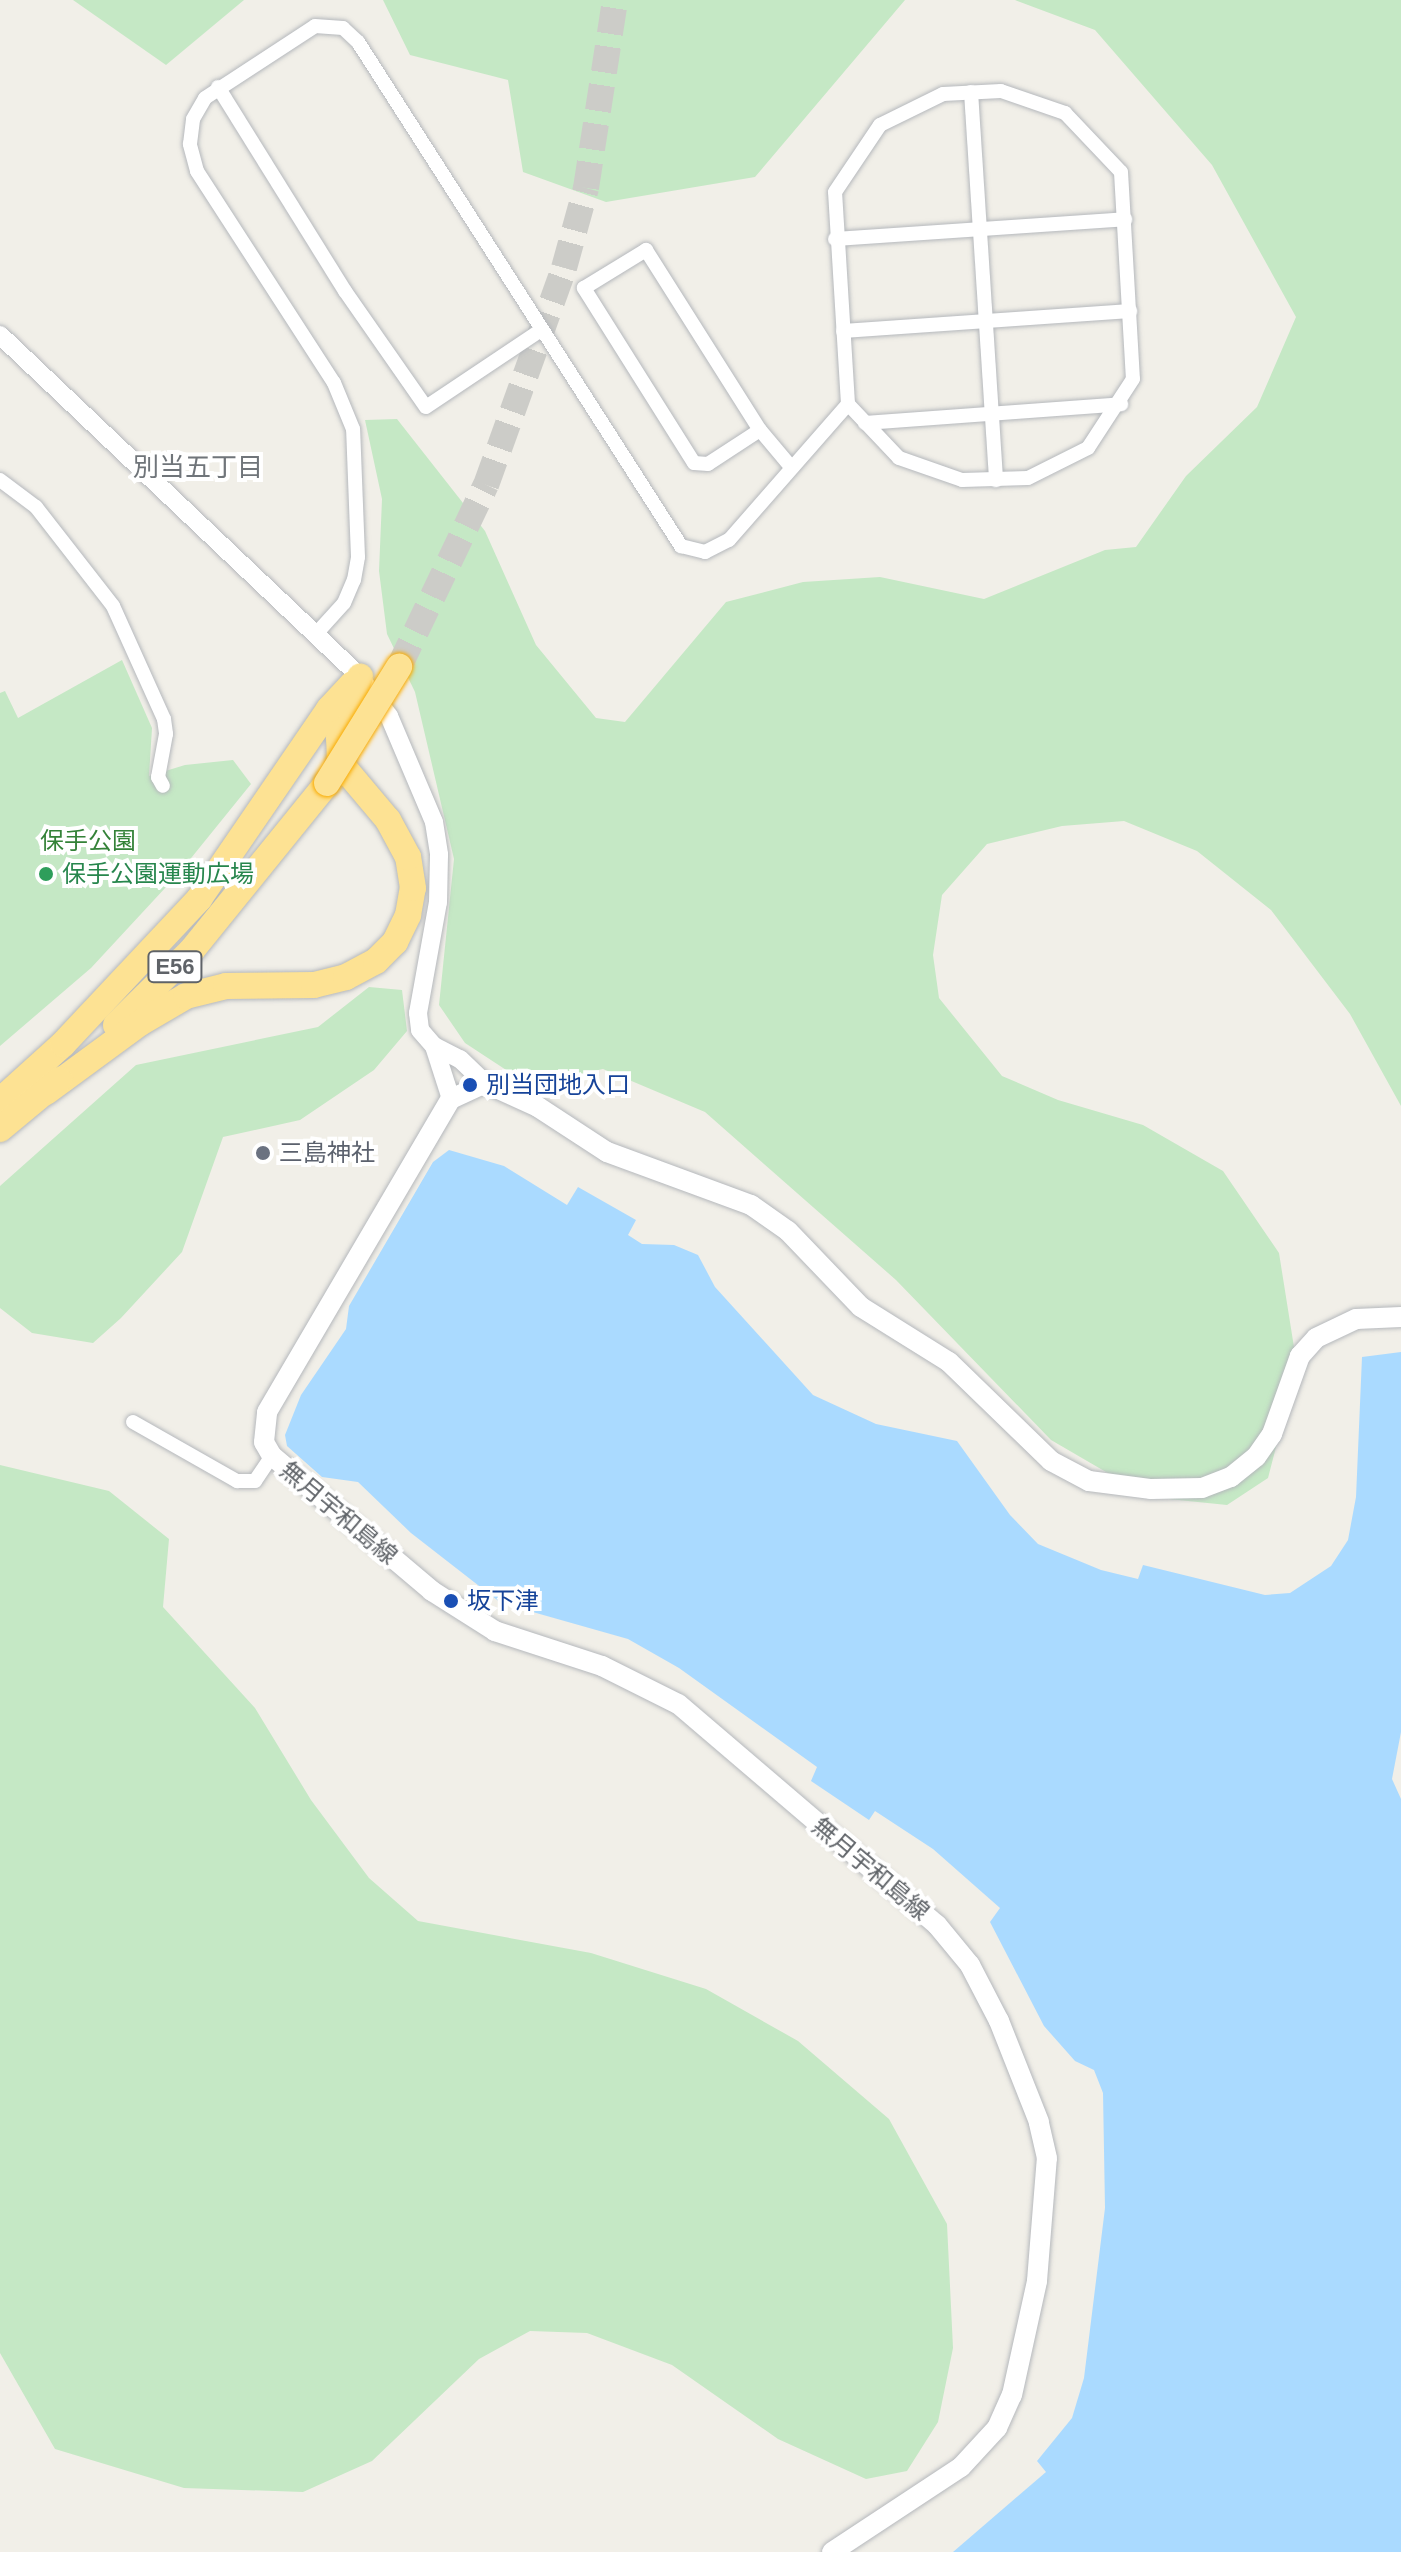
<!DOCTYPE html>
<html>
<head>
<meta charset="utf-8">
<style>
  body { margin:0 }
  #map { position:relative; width:1401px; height:2552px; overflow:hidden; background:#f1efe8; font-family:Helvetica,"Noto Sans JP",sans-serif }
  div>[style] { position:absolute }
  .green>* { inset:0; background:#c5e8c5 }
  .water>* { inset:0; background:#aadaff }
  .motorway-tunnel>* { height:26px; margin-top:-13px; transform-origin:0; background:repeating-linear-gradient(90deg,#ccccc8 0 26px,transparent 0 39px) }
  .roads { filter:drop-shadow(0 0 2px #b5b8bc) drop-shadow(0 0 2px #b5b8bc) }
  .minor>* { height:14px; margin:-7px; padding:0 7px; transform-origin:7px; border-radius:7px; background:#fff }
  .tertiary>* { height:18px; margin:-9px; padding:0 9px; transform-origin:9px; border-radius:9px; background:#fff }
  .secondary>* { height:20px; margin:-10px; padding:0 10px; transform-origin:10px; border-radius:10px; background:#fff }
  .motorway>* { height:26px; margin:-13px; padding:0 13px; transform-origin:13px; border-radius:13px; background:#fde293 }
  .bridges { filter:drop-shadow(0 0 2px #f9ab00) drop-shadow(0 0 2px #f9ab00) }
  .motorway-bridge>* { height:26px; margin:-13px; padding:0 13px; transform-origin:13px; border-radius:13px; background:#fde293 }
  .dots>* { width:22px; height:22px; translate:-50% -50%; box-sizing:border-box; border:4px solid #fff; border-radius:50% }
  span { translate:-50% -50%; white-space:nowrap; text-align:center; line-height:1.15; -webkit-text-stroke:8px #fff; paint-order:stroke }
  .shield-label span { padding:2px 6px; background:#fff; border:2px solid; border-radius:6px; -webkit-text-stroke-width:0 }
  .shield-label { font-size:22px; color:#5f6368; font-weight:700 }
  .park-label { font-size:24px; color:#348238 }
  .leisure-label { font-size:24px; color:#27864d }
  .left { translate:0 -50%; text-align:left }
  .transit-label { font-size:24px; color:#164399 }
  .worship-label { font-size:24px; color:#5b616d }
  .street-label { font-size:24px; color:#5f6368 }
  .neighbourhood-label { font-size:26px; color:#70757a }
</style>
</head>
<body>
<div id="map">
  <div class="green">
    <div style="clip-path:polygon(73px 0,244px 0,166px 65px)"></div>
    <div style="clip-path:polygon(383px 0,905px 0,755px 177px,606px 202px,523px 172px,508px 80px,410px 55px)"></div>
    <div style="clip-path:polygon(1015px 0,1401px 0,1401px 1106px,1350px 1014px,1271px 910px,1197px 851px,1124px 821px,1062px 826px,987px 844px,942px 895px,933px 955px,939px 998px,1002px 1076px,1058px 1100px,1143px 1125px,1223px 1171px,1279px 1253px,1297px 1366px,1268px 1478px,1227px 1505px,1149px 1497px,1051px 1440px,896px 1280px,705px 1112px,603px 1069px,529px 1085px,465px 1043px,439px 1005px,454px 859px,415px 692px,387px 634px,379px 571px,382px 499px,365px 420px,397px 419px,485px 531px,536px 645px,596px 718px,625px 722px,726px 602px,803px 582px,880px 577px,984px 599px,1105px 550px,1136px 547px,1186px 476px,1257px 407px,1296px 317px,1212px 165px,1095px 30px)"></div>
    <div style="clip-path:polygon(122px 660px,152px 728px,149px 776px,185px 765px,233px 760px,251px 784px,179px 873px,91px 968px,0 1046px,0 693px,5px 691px,18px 718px)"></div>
    <div style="clip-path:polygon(369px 987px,402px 990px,407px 1031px,374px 1070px,300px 1120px,223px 1137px,182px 1252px,121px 1318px,93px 1343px,32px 1333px,0 1308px,0 1186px,136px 1065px,318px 1027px)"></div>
    <div style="clip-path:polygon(0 1465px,109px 1491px,169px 1539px,163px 1607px,255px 1708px,311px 1800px,369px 1878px,418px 1921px,591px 1953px,706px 1989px,798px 2041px,889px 2119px,947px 2224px,953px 2348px,938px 2422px,907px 2471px,866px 2479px,778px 2439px,672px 2365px,587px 2333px,530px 2331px,479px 2359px,372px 2461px,303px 2492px,184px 2488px,55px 2449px,0 2353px)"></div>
  </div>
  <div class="water">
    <div style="clip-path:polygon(449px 1150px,504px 1166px,567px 1205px,578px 1187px,636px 1220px,628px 1235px,642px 1244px,674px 1245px,698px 1255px,715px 1287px,813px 1395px,876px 1424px,957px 1441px,1010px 1515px,1038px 1544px,1101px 1570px,1138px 1579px,1143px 1565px,1265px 1595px,1290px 1593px,1331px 1566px,1348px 1540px,1356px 1497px,1362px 1357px,1401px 1352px,1401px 1732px,1392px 1779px,1401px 1799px,1401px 2552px,953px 2552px,1046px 2472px,1037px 2461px,1072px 2418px,1084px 2378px,1105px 2208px,1103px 2093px,1094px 2070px,1075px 2061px,1044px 2026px,990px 1922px,1000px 1908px,933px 1849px,875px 1811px,869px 1820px,811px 1781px,817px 1767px,679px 1668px,628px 1639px,501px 1603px,411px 1533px,358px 1482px,322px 1477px,287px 1446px,285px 1435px,301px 1395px,346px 1329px,349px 1306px,433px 1162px)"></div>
  </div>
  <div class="motorway-tunnel">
    <div style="left:399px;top:667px;width:202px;rotate:-64.5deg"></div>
    <div style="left:486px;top:485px;width:231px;rotate:-70.2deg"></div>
    <div style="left:564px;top:268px;width:83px;rotate:-74.6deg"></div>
    <div style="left:586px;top:188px;width:190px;rotate:-81.2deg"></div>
  </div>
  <div class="roads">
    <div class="minor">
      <div style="left:218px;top:87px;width:240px;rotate:58.1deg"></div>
      <div style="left:345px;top:291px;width:141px;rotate:55.1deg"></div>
      <div style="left:426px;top:407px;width:138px;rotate:-33.8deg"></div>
      <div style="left:1001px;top:91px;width:68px;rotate:19deg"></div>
      <div style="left:1065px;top:113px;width:81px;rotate:46.5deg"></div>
      <div style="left:1121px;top:172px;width:207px;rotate:86.7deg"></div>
      <div style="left:1133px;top:379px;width:82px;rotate:123.1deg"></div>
      <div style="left:1088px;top:448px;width:67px;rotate:153.4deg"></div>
      <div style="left:1028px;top:478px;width:66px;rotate:178.3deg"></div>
      <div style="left:962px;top:480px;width:67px;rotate:-160.8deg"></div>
      <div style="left:899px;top:458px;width:74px;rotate:-133.4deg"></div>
      <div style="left:848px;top:404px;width:212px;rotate:-93.5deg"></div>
      <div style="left:835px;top:192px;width:81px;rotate:-56.1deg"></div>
      <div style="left:880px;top:125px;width:70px;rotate:-26.2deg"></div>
      <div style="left:943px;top:94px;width:58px;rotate:-3deg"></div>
      <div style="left:971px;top:92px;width:389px;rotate:86.3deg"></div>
      <div style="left:835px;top:239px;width:291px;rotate:-3.9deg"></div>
      <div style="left:843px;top:331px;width:288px;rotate:-4deg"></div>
      <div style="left:865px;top:423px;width:257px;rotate:-4.2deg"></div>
      <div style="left:760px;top:430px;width:62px;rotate:146.8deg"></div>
      <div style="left:708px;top:464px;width:14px;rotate:-176deg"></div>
      <div style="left:694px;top:463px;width:207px;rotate:-122.2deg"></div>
      <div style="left:584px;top:288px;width:73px;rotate:-31.5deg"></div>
      <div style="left:646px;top:250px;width:213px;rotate:57.7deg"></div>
      <div style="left:760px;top:430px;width:48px;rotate:50deg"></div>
      <div style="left:0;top:480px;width:45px;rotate:36.9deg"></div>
      <div style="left:36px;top:507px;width:125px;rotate:52.1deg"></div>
      <div style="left:113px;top:606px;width:124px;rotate:65.7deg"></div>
      <div style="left:164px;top:719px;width:15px;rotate:82deg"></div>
      <div style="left:166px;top:734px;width:44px;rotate:100.5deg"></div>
      <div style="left:158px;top:777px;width:10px;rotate:61deg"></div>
      <div style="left:315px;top:635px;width:43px;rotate:-47.8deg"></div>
      <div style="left:344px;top:603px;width:25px;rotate:-67deg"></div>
      <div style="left:354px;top:580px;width:23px;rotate:-80deg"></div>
      <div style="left:358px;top:557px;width:128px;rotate:-92.2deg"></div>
      <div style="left:353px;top:429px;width:50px;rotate:-112.4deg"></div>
      <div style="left:334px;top:383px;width:252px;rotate:-122.9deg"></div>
      <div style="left:197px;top:171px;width:28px;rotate:-105deg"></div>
      <div style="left:190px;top:144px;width:25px;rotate:-83deg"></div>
      <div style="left:193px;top:119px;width:24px;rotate:-60deg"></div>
      <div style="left:205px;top:98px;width:131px;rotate:-33.2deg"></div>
      <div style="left:315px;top:26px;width:28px;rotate:4deg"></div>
      <div style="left:343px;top:28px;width:21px;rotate:43deg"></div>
      <div style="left:358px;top:42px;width:599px;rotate:57.35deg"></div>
      <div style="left:681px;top:546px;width:25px;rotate:14deg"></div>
      <div style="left:705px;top:552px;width:27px;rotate:-27deg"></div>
      <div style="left:729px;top:540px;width:181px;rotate:-48.8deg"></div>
      <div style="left:133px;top:1422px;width:120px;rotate:29.6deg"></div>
      <div style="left:237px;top:1481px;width:18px"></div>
      <div style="left:255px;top:1481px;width:30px;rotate:-56deg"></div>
    </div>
    <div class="tertiary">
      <div style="left:0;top:335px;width:497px;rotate:43.5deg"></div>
      <div style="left:360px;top:677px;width:49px;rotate:53.4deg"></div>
      <div style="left:389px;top:716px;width:115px;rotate:67deg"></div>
      <div style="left:434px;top:822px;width:33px;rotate:81deg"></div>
      <div style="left:439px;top:855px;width:47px;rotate:91.2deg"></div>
      <div style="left:438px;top:902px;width:113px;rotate:100.2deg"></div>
      <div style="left:418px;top:1013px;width:17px;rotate:83deg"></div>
      <div style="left:420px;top:1030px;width:21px;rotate:49deg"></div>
      <div style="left:451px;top:1099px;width:56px;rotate:-107.8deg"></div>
      <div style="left:434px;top:1046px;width:29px;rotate:27deg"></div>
      <div style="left:460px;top:1059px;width:35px;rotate:44deg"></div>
    </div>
    <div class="secondary">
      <div style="left:832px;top:2552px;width:154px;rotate:-33.4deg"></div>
      <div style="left:961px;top:2467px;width:53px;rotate:-47.3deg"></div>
      <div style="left:997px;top:2428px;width:36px;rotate:-66deg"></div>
      <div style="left:1012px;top:2395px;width:117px;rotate:-77.6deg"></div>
      <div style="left:1037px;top:2281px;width:123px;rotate:-85.4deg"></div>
      <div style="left:1047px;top:2158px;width:37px;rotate:-103deg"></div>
      <div style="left:1039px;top:2122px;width:109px;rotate:-111.6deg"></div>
      <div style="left:999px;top:2021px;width:63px;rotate:-117.4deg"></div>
      <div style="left:970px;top:1965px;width:52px;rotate:-129.5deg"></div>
      <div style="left:937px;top:1925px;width:340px;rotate:-139.5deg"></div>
      <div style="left:678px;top:1704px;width:85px;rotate:-153.4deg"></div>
      <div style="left:602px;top:1666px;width:113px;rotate:-161.9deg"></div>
      <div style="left:495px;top:1631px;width:75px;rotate:-147.6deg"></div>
      <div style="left:432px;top:1591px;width:209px;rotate:-139.8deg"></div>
      <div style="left:272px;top:1456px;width:16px;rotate:-120deg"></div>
      <div style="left:264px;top:1442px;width:30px;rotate:-84deg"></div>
      <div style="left:267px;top:1412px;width:363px;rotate:-59.6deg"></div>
      <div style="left:451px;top:1099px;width:38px;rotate:-25deg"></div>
      <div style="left:485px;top:1083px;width:58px;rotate:24.4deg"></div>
      <div style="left:538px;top:1107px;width:82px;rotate:33.1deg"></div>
      <div style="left:607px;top:1152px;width:153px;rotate:20.2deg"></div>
      <div style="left:751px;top:1205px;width:45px;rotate:35.1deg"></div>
      <div style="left:788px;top:1231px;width:105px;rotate:46.2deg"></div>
      <div style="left:861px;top:1307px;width:104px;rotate:32deg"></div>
      <div style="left:949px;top:1362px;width:142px;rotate:44.1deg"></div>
      <div style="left:1051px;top:1461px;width:43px;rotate:27.8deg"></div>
      <div style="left:1089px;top:1481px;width:63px;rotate:7.4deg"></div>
      <div style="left:1151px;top:1489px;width:51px;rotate:-1.1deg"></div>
      <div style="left:1202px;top:1488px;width:31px;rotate:-21deg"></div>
      <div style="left:1231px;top:1477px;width:32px;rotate:-39deg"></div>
      <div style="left:1256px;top:1457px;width:28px;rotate:-55deg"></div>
      <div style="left:1272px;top:1434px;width:83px;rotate:-70.3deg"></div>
      <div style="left:1300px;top:1356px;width:24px;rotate:-48deg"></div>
      <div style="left:1316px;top:1338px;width:44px;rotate:-25.4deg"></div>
      <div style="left:1356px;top:1319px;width:45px;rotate:-2.5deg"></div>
    </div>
    <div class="motorway">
      <div style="left:116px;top:1025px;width:107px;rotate:-44.6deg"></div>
      <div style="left:192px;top:950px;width:215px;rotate:-51deg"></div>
      <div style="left:46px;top:1092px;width:117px;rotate:-36.3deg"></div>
      <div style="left:140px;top:1023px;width:53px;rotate:-30.4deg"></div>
      <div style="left:186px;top:996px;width:41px;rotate:-14deg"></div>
      <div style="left:226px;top:986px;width:88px;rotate:-0.7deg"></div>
      <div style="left:314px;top:985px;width:33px;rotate:-14deg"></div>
      <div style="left:346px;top:977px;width:34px;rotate:-28deg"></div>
      <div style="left:376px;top:961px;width:27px;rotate:-45deg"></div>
      <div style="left:395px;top:942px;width:30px;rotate:-64deg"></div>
      <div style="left:408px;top:915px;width:27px;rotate:-80deg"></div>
      <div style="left:413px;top:888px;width:31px;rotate:-99deg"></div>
      <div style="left:408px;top:857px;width:42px;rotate:-118.4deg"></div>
      <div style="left:388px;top:820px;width:75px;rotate:-130.1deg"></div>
      <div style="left:340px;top:763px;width:25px;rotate:-92deg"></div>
      <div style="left:339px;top:738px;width:65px;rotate:-71deg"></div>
      <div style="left:0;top:1101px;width:85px;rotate:-42.1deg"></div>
      <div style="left:63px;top:1044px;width:199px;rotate:-46.8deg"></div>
      <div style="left:199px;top:899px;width:230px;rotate:-55.6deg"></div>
      <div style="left:329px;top:709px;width:34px;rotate:-47deg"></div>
      <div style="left:0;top:1129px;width:77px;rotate:-39.7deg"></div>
    </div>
  </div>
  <div class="bridges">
    <div class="motorway-bridge">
      <div style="left:327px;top:783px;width:137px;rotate:-58.2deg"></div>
    </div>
  </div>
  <div class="dots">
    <div style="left:46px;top:874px;background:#2e9e5b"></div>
    <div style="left:470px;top:1085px;background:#1a4fb4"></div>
    <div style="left:263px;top:1153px;background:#6b7280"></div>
    <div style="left:451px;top:1601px;background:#1a4fb4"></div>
  </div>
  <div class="shield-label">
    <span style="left:175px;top:967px">E56</span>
  </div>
  <div class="park-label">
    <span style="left:88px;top:841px">保手公園</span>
  </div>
  <div class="leisure-label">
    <span class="left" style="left:62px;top:874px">保手公園運動広場</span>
  </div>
  <div class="transit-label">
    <span class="left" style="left:486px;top:1085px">別当団地入口</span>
    <span class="left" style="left:467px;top:1601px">坂下津</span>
  </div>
  <div class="worship-label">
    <span class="left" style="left:279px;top:1153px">三島神社</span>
  </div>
  <div class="street-label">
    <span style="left:339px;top:1513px;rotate:40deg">無月宇和島線</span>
    <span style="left:871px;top:1869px;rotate:40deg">無月宇和島線</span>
  </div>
  <div class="neighbourhood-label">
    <span style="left:198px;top:468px">別当五丁目</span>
  </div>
</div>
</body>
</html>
